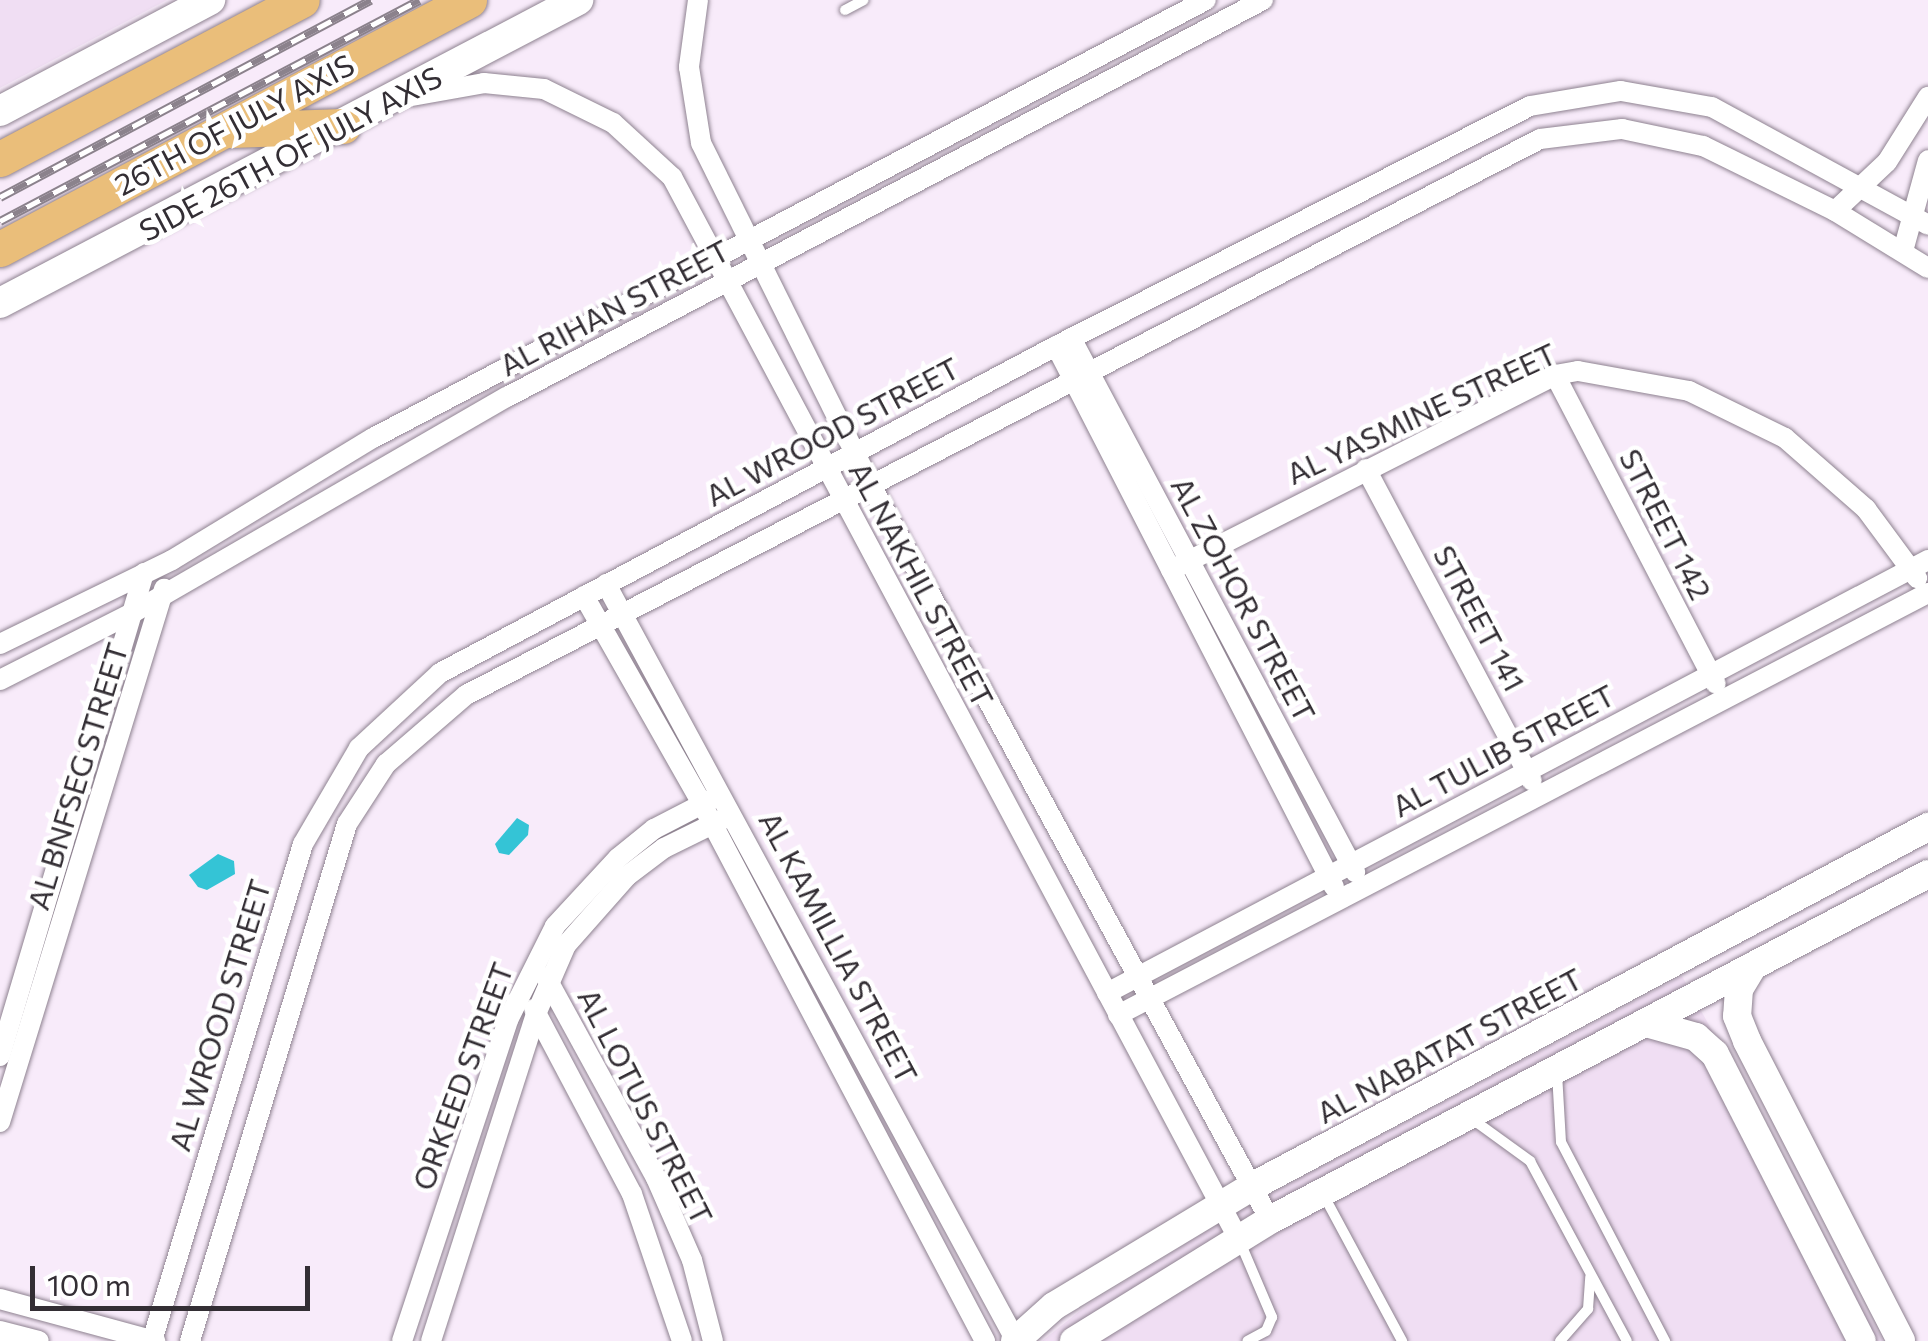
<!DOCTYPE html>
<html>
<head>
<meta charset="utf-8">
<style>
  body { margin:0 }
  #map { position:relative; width:1928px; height:1341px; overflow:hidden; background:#f8ebfa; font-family:Commissioner,sans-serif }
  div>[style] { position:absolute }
  .built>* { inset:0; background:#f0def3 }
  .water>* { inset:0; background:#34c4d6 }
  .roads { filter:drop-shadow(0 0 2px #8e8290) drop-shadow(0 0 2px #8e8290) }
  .service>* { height:10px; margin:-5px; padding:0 5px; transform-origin:5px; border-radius:5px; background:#fff }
  .minor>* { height:20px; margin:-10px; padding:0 10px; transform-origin:10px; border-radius:10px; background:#fff }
  .tertiary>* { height:28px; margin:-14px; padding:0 14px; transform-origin:14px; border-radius:14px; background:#fff }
  .secondary>* { height:30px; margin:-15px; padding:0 15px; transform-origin:15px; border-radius:15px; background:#fff }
  .trunk>* { height:35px; margin:-17.5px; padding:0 17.5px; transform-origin:17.5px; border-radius:17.5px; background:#eabe7a }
  .rail>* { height:9px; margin-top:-4.5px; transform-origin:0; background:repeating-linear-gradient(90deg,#fff 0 15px,#8b828c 0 30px); box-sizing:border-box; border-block:2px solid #8b828c }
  span { translate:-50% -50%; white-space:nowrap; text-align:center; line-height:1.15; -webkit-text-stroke:9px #fff; paint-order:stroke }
  .street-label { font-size:30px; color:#332e34 }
  .scale { position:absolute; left:30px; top:1266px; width:280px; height:45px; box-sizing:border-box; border:5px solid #332e34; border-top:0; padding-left:12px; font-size:30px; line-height:35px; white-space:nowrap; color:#332e34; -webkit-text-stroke:8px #fff; paint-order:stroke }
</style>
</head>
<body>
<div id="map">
  <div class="built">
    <div style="clip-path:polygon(0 0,167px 0,0 88px)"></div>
    <div style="clip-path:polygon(1682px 976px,1883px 1341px,1042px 1341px,1090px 1303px,1240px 1210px)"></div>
  </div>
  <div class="water">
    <div style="clip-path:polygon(517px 818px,529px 825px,528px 835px,509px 855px,499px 853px,495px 844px)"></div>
    <div style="clip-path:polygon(218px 854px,234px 861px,235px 874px,207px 890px,198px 887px,189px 875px)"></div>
  </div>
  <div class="roads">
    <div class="service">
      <div style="left:845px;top:10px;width:21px;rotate:-28deg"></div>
      <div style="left:1557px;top:1073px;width:69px;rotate:86.7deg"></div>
      <div style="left:1561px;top:1142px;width:225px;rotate:62.4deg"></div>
      <div style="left:1472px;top:1119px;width:72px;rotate:35.9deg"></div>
      <div style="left:1530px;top:1161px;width:204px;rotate:61.7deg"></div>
      <div style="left:1323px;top:1194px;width:167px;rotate:61.7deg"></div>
      <div style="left:1240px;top:1242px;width:82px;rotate:66.9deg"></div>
      <div style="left:1272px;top:1317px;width:15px;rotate:113deg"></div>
      <div style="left:1266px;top:1331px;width:21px;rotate:152deg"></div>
      <div style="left:1560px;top:1341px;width:43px;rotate:-48.8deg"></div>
      <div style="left:1588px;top:1309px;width:32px;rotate:-86deg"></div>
    </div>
    <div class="minor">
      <div style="left:698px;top:0;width:68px;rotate:97.7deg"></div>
      <div style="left:689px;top:67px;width:77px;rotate:81deg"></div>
      <div style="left:701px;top:143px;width:384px;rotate:63.6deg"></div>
      <div style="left:872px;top:487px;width:834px;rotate:61.5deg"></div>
      <div style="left:412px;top:96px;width:73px;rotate:-10.2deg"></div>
      <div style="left:484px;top:83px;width:60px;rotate:5.7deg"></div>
      <div style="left:544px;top:89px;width:77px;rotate:26.2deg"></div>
      <div style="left:613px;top:123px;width:80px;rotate:42.5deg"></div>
      <div style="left:672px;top:177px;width:1203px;rotate:61.92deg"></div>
      <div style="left:1835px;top:211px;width:71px;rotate:-43.3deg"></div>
      <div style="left:1887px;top:162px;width:77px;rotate:-57.8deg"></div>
      <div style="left:1903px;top:251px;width:94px;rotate:-74.6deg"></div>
      <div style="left:1071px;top:338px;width:605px;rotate:61.99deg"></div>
      <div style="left:1056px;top:346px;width:608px;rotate:62.8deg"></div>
      <div style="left:1555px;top:375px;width:348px;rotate:62.5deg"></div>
      <div style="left:1366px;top:469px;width:353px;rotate:62deg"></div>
      <div style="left:1171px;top:570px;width:431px;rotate:-26.9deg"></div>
      <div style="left:1555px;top:375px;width:23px;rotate:-10deg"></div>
      <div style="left:1578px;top:371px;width:113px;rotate:10.2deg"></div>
      <div style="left:1689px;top:391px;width:107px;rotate:26.1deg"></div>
      <div style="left:1785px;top:438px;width:108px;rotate:41.2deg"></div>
      <div style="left:1866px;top:509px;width:86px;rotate:53.5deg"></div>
      <div style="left:606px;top:584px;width:861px;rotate:61.56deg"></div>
      <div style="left:584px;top:596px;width:239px;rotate:60.4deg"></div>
      <div style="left:702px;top:804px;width:607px;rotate:62.21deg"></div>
      <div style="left:0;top:644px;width:191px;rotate:-26deg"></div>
      <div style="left:172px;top:560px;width:235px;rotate:-31.3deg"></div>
      <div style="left:373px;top:438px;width:941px;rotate:-27.74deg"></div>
      <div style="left:0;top:680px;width:150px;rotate:-26.9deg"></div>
      <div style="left:134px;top:612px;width:431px;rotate:-30deg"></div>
      <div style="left:507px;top:397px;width:854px;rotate:-27.71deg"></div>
      <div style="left:546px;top:977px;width:229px;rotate:61.3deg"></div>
      <div style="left:656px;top:1178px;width:90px;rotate:66.3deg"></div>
      <div style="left:692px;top:1260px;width:84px;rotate:75.5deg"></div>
      <div style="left:1107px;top:993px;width:928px;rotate:-27.81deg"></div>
      <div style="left:534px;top:1009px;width:209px;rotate:62.1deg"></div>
      <div style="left:632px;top:1194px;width:155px;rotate:71.2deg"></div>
      <div style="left:1118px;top:1015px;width:913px;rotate:-27.52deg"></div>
      <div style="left:0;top:1056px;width:504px;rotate:-73.4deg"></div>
      <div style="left:0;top:1122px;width:558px;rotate:-72.9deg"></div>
      <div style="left:0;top:1299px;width:161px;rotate:15.2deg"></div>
      <div style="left:0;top:1331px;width:40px;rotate:14.4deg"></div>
      <div style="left:152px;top:1341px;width:519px;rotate:-73.1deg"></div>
      <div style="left:303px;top:844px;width:111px;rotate:-59.7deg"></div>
      <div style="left:359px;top:748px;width:110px;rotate:-42.8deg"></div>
      <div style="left:440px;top:673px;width:697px;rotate:-27.96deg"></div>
      <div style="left:1056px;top:346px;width:531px;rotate:-26.85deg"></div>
      <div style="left:1530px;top:106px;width:92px;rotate:-9.4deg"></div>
      <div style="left:1621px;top:91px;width:92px;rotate:10deg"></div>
      <div style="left:1712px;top:107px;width:246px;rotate:28.6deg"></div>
      <div style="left:190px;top:1341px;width:540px;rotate:-73.11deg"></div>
      <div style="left:347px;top:824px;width:72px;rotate:-57deg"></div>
      <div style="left:386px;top:764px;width:106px;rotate:-40.8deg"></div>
      <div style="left:466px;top:695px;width:1209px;rotate:-27.37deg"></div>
      <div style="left:1540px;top:139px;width:83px;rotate:-7deg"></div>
      <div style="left:1622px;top:129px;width:83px;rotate:11.9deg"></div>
      <div style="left:1703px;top:146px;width:147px;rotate:26.2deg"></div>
      <div style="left:1835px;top:211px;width:109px;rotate:31.5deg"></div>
      <div style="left:402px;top:1341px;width:338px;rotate:-71.7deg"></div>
      <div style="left:508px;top:1020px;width:105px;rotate:-63.4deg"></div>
      <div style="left:555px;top:926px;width:93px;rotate:-47.2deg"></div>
      <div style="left:618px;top:858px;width:46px;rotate:-38.9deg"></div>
      <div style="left:654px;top:829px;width:65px;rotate:-27.3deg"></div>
      <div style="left:431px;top:1341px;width:343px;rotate:-72.2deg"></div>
      <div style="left:536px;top:1014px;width:75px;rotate:-66.5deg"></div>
      <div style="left:566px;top:945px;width:92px;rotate:-48.5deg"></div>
      <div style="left:627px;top:876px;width:46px;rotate:-37.1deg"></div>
      <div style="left:664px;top:848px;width:66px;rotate:-26.2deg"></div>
    </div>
    <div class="tertiary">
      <div style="left:1753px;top:966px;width:27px;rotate:121deg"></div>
      <div style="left:1739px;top:989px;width:27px;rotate:94deg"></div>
      <div style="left:1737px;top:1016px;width:27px;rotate:68deg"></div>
      <div style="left:1747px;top:1041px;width:337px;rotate:62.8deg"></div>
      <div style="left:1646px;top:1023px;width:52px;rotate:15.6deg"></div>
      <div style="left:1696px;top:1037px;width:25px;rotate:42deg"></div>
      <div style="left:1715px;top:1054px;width:322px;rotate:62.9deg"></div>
      <div style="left:1015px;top:1341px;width:52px;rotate:-41.9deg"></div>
      <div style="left:1054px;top:1306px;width:232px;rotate:-31.1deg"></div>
      <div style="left:1253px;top:1186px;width:765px;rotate:-28.01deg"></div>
      <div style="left:1074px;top:1341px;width:230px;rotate:-31.7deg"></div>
      <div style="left:1270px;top:1220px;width:743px;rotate:-27.74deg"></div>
    </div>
    <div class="secondary">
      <div style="left:0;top:111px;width:238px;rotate:-27.9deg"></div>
      <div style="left:0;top:303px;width:653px;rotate:-27.66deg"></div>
    </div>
    <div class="trunk">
      <div style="left:230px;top:130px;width:113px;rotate:-2deg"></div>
      <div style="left:0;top:159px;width:341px;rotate:-27.8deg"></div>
      <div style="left:0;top:249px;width:531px;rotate:-27.96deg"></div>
    </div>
  </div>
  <div class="rail">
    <div style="left:0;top:197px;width:420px;rotate:-28deg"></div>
    <div style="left:0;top:221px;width:474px;rotate:-27.8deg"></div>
  </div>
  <div class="street-label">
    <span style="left:234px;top:124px;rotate:-28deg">26TH OF JULY AXIS</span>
    <span style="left:290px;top:153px;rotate:-28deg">SIDE 26TH OF JULY AXIS</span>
    <span style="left:614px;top:307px;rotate:-28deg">AL RIHAN STREET</span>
    <span style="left:1421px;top:413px;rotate:-25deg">AL YASMINE STREET</span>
    <span style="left:832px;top:431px;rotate:-28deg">AL WROOD STREET</span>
    <span style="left:1666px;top:524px;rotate:63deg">STREET 142</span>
    <span style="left:922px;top:584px;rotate:62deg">AL NAKHIL STREET</span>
    <span style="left:1244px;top:599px;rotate:62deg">AL ZOHOR STREET</span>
    <span style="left:1480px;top:618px;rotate:62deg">STREET 141</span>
    <span style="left:1503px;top:750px;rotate:-28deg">AL TULIB STREET</span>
    <span style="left:77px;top:776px;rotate:-73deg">AL BNFSEG STREET</span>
    <span style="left:839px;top:947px;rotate:62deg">AL KAMILLIA STREET</span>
    <span style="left:219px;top:1015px;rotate:-73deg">AL WROOD STREET</span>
    <span style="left:1449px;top:1045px;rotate:-28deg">AL NABATAT STREET</span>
    <span style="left:462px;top:1076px;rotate:-70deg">ORKEED STREET</span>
    <span style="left:646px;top:1106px;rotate:63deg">AL LOTUS STREET</span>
  </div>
  <div class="scale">100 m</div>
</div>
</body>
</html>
